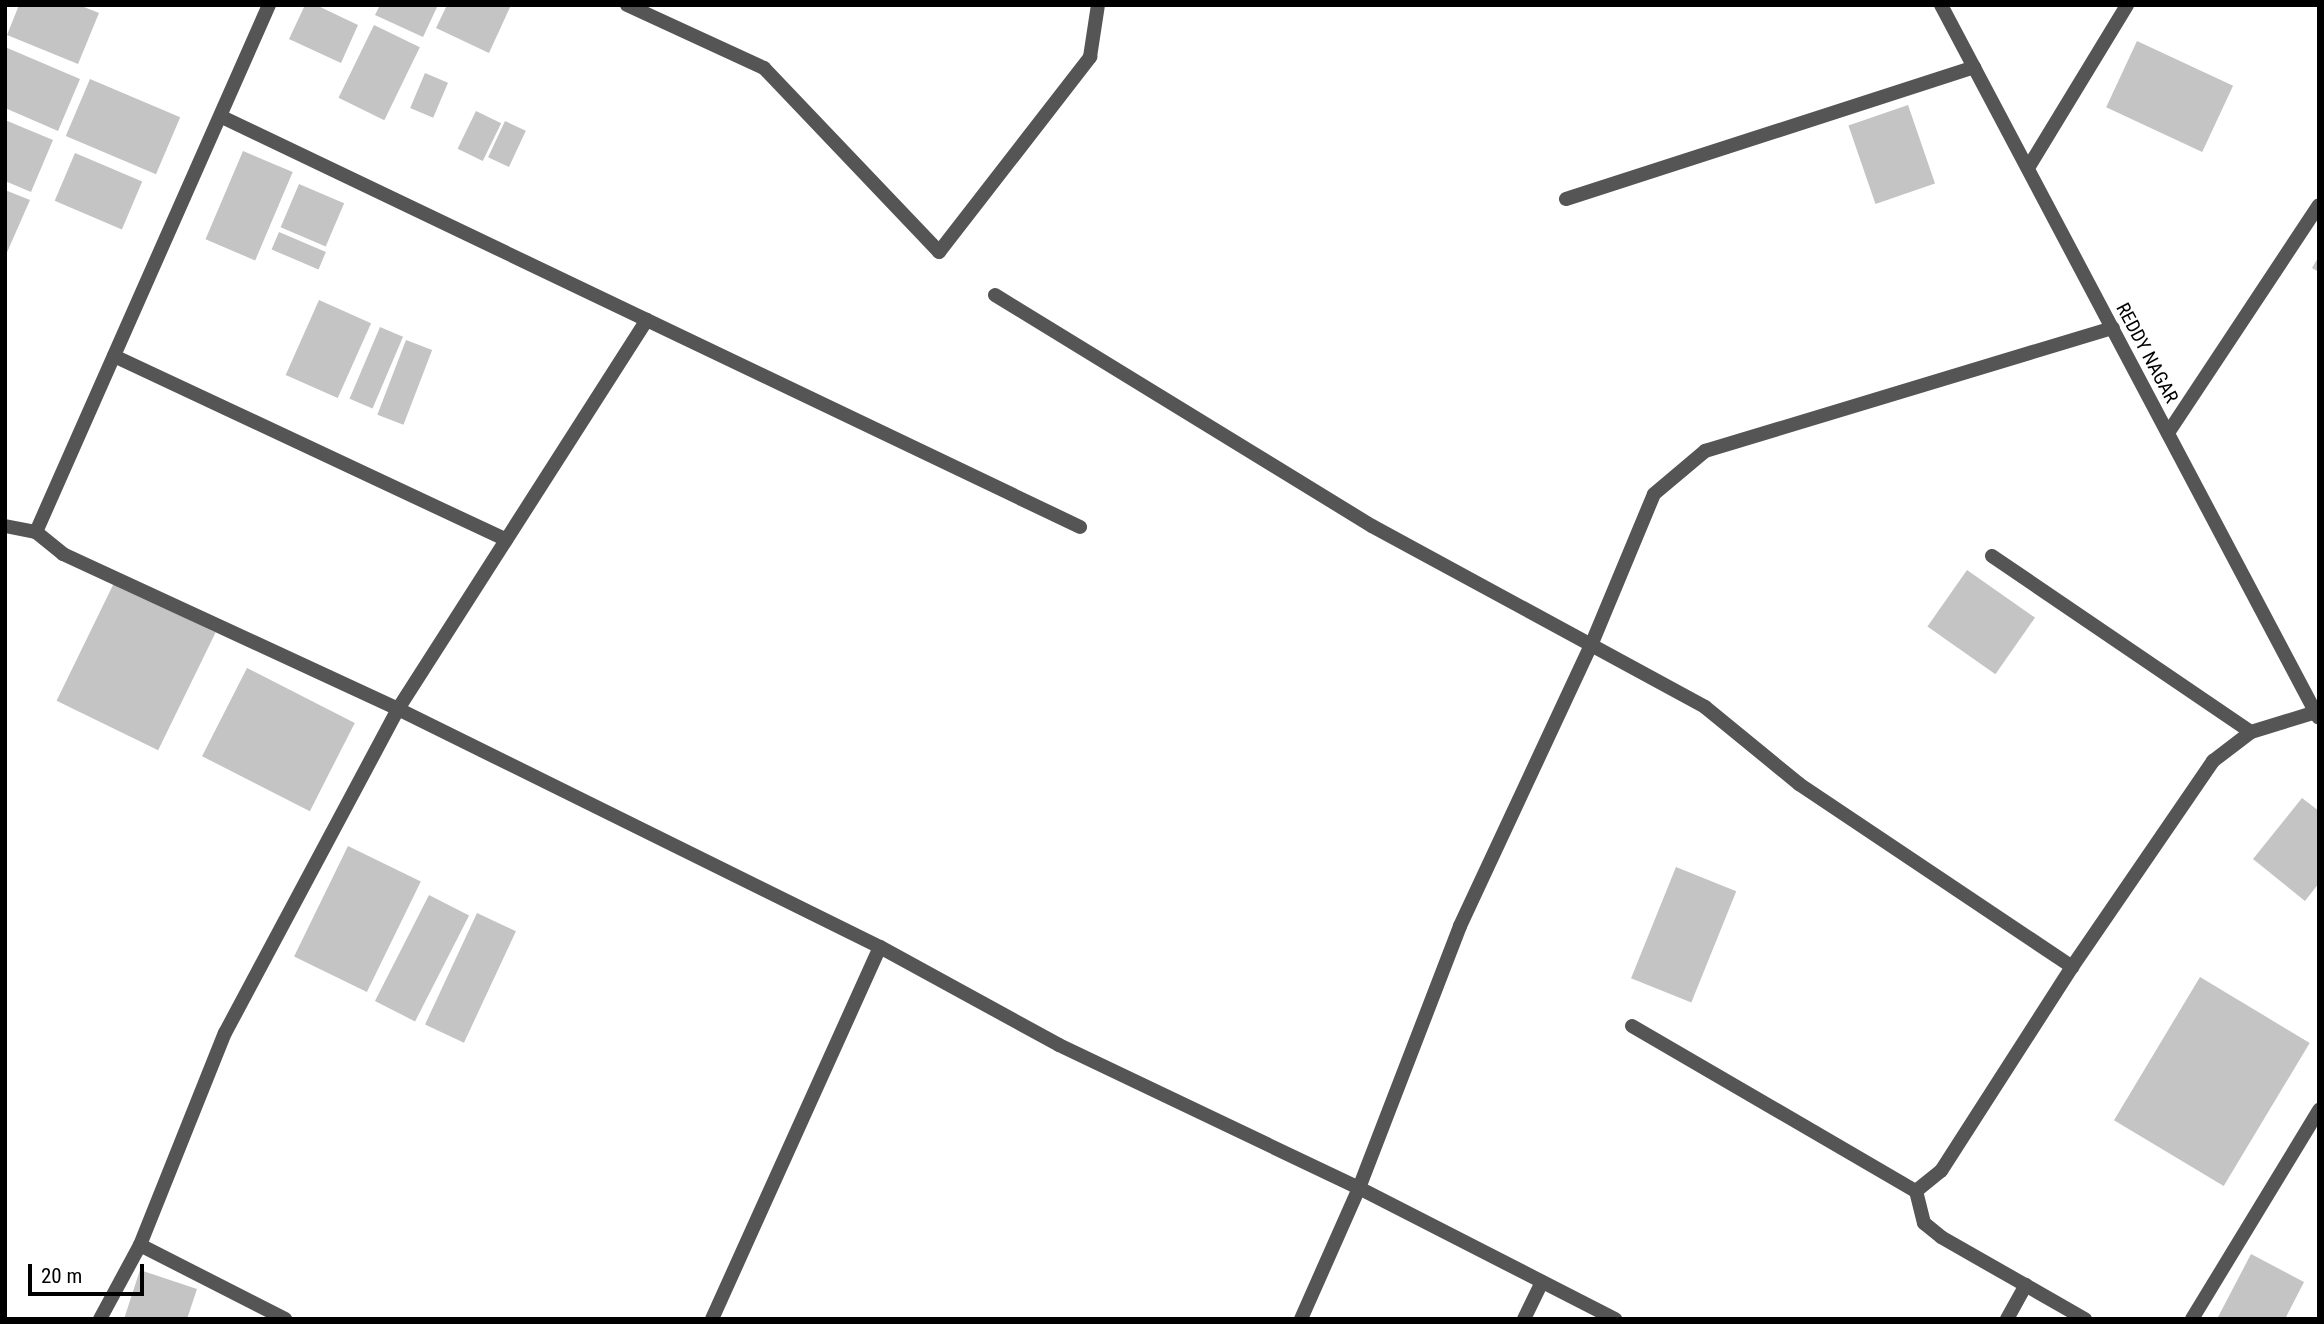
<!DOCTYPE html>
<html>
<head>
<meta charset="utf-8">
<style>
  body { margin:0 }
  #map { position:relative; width:2324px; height:1324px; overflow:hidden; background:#fff; font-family:"Roboto Condensed",sans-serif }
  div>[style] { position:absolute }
  .building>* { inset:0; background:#c4c4c4; transform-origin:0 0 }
  .street>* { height:14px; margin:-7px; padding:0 7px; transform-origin:7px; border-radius:7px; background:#555 }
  span { translate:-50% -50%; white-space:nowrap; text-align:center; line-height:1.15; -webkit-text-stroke:6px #fff; paint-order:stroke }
  .street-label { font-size:19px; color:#000 }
  .frame { position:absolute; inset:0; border:7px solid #000; pointer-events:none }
  .scale { position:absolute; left:28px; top:1264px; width:116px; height:32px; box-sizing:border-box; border:4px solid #000; border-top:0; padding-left:9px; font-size:21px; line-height:24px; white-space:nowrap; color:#000; -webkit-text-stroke:5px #fff; paint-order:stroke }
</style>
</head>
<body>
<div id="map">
  <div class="building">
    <div style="clip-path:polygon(19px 5px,79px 5px,99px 13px,78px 64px,7px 35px)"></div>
    <div style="clip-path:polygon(305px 5px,316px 5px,358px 25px,341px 63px,289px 39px)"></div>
    <div style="clip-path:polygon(380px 5px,438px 5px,423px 37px,375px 15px)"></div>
    <div style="clip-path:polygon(447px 5px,511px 5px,489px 53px,436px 28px)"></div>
    <div style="left:374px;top:25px;width:51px;height:81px;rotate:26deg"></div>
    <div style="left:2137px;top:41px;width:106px;height:73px;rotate:25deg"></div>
    <div style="clip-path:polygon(5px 47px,80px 79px,58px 131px,5px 108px)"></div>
    <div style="left:425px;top:73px;width:25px;height:38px;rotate:23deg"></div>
    <div style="left:90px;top:79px;width:98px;height:62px;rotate:23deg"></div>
    <div style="left:1908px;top:105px;width:83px;height:63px;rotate:71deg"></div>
    <div style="left:476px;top:111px;width:28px;height:42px;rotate:26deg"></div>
    <div style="clip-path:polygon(5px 120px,53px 140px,31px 192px,5px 181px)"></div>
    <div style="left:505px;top:121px;width:23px;height:40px;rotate:25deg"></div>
    <div style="left:243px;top:151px;width:54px;height:96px;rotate:23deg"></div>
    <div style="left:75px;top:153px;width:73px;height:52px;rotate:23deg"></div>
    <div style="left:299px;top:184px;width:49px;height:47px;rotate:23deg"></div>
    <div style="clip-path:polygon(5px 190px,30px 200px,5px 257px)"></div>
    <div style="left:279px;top:232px;width:51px;height:19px;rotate:23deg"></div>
    <div style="clip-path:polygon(2319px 256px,2319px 272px,2312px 268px)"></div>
    <div style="left:319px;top:300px;width:57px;height:82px;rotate:24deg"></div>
    <div style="left:380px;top:327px;width:25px;height:78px;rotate:23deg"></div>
    <div style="left:406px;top:340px;width:28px;height:80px;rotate:21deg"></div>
    <div style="left:1967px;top:570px;width:83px;height:69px;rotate:35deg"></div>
    <div style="left:114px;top:583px;width:113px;height:131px;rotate:26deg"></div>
    <div style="left:247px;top:668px;width:121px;height:99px;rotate:27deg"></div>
    <div style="clip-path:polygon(2302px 798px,2319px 811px,2319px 883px,2305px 901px,2253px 859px)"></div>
    <div style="left:348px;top:846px;width:81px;height:123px;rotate:26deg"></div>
    <div style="left:1676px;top:867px;width:65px;height:120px;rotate:22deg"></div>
    <div style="left:429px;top:895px;width:45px;height:119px;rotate:27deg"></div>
    <div style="left:477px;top:913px;width:43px;height:123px;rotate:25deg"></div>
    <div style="left:2200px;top:977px;width:128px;height:167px;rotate:31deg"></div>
    <div style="clip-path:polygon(2251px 1254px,2304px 1282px,2285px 1319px,2217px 1319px)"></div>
    <div style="clip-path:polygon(140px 1270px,197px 1289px,187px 1319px,124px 1319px)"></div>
  </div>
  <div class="street">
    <div style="left:627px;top:5px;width:151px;rotate:24.7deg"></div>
    <div style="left:764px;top:68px;width:254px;rotate:46.4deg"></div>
    <div style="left:939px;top:252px;width:247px;rotate:-52.2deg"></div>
    <div style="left:1090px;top:57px;width:53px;rotate:-81.3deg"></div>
    <div style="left:1941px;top:5px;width:806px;rotate:62.1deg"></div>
    <div style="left:222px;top:117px;width:951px;rotate:25.54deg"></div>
    <div style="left:2028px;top:168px;width:191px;rotate:-58.7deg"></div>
    <div style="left:1566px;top:199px;width:429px;rotate:-17.9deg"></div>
    <div style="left:995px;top:295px;width:442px;rotate:31.5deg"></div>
    <div style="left:1372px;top:526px;width:379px;rotate:28.5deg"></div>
    <div style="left:1705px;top:707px;width:122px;rotate:39.3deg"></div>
    <div style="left:1799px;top:784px;width:329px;rotate:33.8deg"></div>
    <div style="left:114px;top:356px;width:433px;rotate:25.1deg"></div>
    <div style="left:2168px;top:433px;width:273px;rotate:-56.5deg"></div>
    <div style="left:5px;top:526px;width:32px;rotate:11deg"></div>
    <div style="left:36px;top:532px;width:35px;rotate:39deg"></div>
    <div style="left:63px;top:554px;width:369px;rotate:24.8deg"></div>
    <div style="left:398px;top:709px;width:538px;rotate:26.28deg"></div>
    <div style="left:880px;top:947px;width:204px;rotate:28.7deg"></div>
    <div style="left:1059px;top:1045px;width:332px;rotate:25.5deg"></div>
    <div style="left:1359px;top:1188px;width:288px;rotate:27.1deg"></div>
    <div style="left:36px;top:532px;width:576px;rotate:-66.15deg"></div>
    <div style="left:1992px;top:556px;width:313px;rotate:34.2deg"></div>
    <div style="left:1632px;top:1026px;width:328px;rotate:30.2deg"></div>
    <div style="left:1916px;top:1191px;width:32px;rotate:-39deg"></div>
    <div style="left:1941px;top:1171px;width:242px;rotate:-57.3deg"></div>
    <div style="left:2072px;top:967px;width:250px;rotate:-55.6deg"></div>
    <div style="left:2213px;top:761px;width:48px;rotate:-37.3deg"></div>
    <div style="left:2251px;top:732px;width:68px;rotate:-17.1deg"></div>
    <div style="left:2316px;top:712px;width:6px;rotate:-59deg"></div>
    <div style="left:1916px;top:1191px;width:33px;rotate:76deg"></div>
    <div style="left:1924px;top:1223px;width:22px;rotate:39deg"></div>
    <div style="left:1941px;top:1237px;width:166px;rotate:29.7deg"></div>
    <div style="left:140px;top:1245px;width:163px;rotate:27deg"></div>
    <div style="left:100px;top:1319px;width:84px;rotate:-61.6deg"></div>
    <div style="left:140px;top:1245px;width:228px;rotate:-68.2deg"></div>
    <div style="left:225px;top:1033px;width:367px;rotate:-61.9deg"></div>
    <div style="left:398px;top:709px;width:462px;rotate:-57.4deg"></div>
    <div style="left:712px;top:1319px;width:408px;rotate:-65.7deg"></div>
    <div style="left:1301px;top:1319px;width:143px;rotate:-66.1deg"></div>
    <div style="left:1359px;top:1188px;width:281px;rotate:-68.9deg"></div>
    <div style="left:1460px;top:926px;width:312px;rotate:-65deg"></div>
    <div style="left:1592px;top:643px;width:161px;rotate:-67.4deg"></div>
    <div style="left:1654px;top:494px;width:67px;rotate:-40.1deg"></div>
    <div style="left:1705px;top:451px;width:426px;rotate:-16.8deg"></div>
    <div style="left:1524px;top:1319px;width:41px;rotate:-64.1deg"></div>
    <div style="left:2007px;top:1319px;width:39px;rotate:-61deg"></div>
    <div style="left:2192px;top:1319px;width:245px;rotate:-58.7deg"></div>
  </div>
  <div class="street-label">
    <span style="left:2147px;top:353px;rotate:62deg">REDDY NAGAR</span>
  </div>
  <div class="frame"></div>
  <div class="scale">20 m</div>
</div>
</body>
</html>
